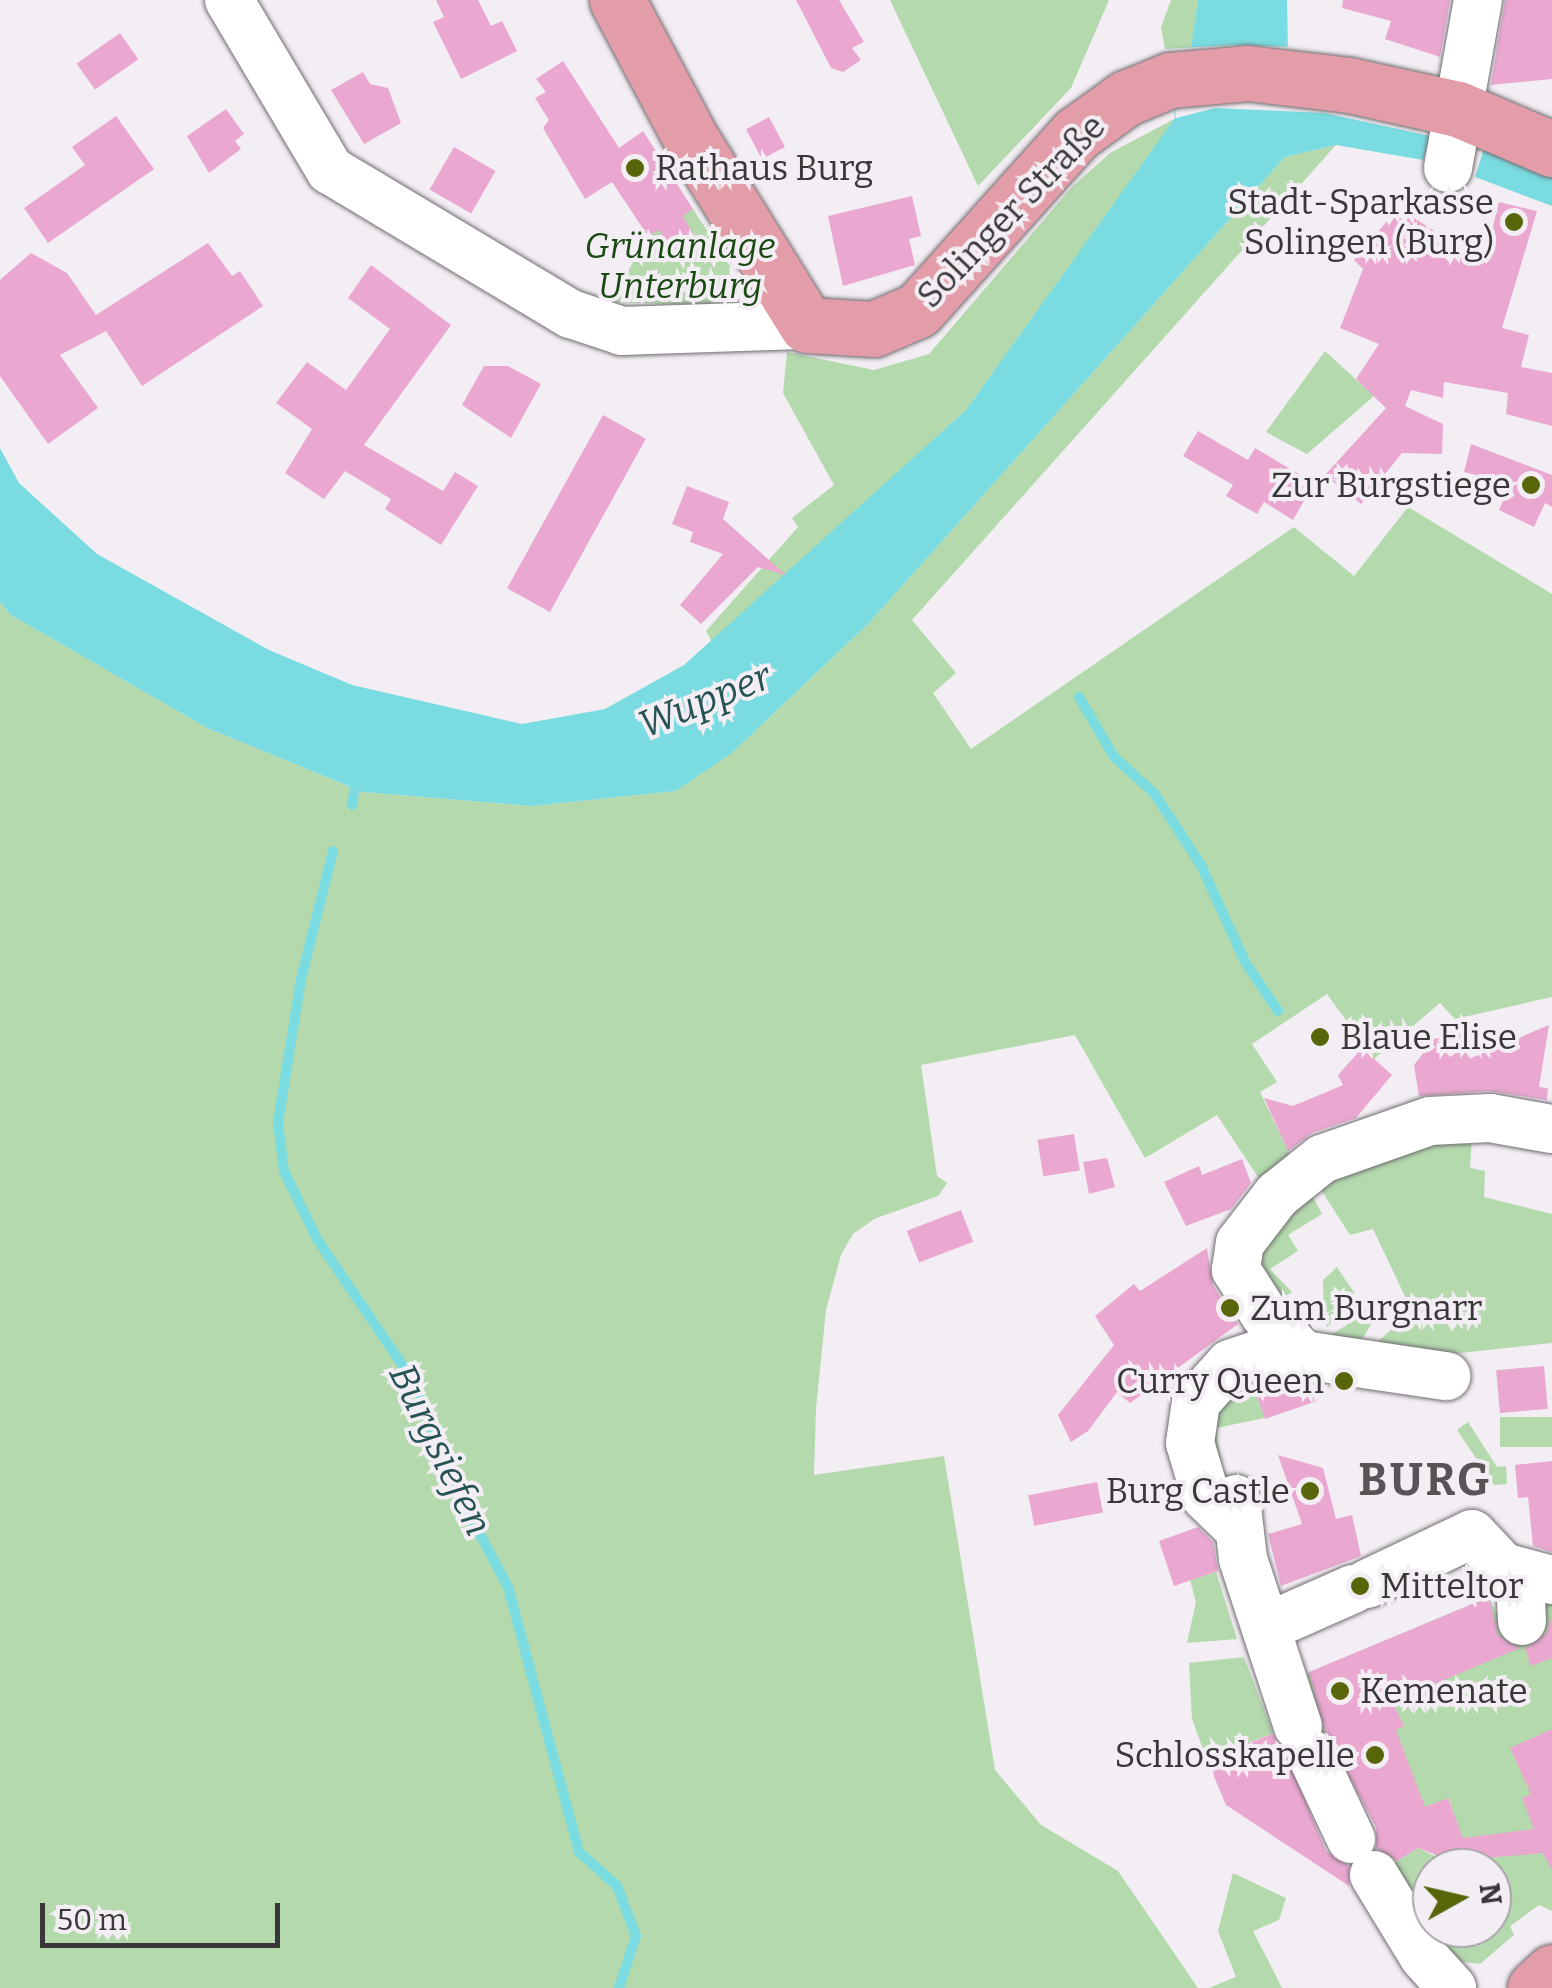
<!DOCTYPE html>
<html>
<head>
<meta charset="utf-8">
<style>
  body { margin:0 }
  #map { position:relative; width:1552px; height:1988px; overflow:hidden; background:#f3eef4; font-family:Bitter,serif }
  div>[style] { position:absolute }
  .green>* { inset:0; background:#b3d9ad; transform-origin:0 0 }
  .water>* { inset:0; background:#7adce0 }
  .pier>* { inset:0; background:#f3eef4 }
  .stream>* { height:10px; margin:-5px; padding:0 5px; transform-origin:5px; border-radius:5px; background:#7adce0 }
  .building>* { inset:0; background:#eaa8d0; transform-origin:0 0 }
  .roads { filter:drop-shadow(0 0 2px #706c70) drop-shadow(0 0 2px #706c70) }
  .minor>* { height:48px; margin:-24px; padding:0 24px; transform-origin:24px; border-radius:24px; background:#fff }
  .major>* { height:55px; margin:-27.5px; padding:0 27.5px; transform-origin:27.5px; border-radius:27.5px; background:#e29da8 }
  .dots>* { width:28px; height:28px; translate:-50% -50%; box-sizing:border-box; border:5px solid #f3eef4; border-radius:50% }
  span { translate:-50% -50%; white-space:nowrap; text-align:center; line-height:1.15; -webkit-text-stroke:8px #f3eef4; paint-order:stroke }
  .poi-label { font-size:35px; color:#3a373a }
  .left { translate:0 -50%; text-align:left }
  .right { translate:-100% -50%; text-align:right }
  .street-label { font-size:35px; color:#3a373a }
  .park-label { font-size:35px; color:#1a4913; font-style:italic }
  .water-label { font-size:38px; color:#265354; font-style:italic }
  .district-label { font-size:45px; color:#575357; font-weight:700; letter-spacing:2.5px }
  .north { position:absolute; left:1412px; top:1848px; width:100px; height:100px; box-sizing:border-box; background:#f3eef4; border:2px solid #a9a5aa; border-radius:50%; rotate:82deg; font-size:28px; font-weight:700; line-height:40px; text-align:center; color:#3a373a }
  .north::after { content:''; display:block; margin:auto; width:35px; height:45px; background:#586509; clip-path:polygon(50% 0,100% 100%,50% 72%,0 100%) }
  .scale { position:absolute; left:40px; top:1903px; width:240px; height:45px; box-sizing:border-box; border:5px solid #3a373a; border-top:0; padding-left:12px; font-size:30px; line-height:35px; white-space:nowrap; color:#3a373a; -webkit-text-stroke:8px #f3eef4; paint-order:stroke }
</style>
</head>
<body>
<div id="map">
  <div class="green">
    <div style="clip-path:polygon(890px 0,1109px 0,1071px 88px,978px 186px)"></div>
    <div style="clip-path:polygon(1171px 0,1198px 0,1191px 48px,1165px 49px,1161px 27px)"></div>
    <div style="clip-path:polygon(1176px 118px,966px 410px,712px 642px,706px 631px,798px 527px,792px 518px,834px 485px,783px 393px,787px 352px,874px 370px,929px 354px,1072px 187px,1110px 153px)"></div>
    <div style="clip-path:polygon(1336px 145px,912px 620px,956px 673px,933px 693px,971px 749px,1294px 527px,1354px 576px,1408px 507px,1552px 594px,1552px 997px,1455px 1019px,1440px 1003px,1374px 1059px,1327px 994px,1252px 1044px,1277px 1082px,1260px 1092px,1293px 1161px,1264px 1186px,1217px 1115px,1145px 1158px,1075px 1035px,921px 1065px,937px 1176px,947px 1183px,938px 1196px,874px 1219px,853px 1234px,841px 1255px,826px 1310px,816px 1408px,814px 1475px,944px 1456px,995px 1770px,1041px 1825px,1118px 1871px,1198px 1988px,0 1988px,0 602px,11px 615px,207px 728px,363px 792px,532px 806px,676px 791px,732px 753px,870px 622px,1285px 157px)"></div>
    <div style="clip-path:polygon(693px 209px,730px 266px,728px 293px,708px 305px,610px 302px,648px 236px)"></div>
    <div style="clip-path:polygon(1325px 351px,1374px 396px,1307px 454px,1266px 432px)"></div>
    <div style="clip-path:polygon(1473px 1123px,1470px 1168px,1485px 1171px,1484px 1197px,1552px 1214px,1552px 1343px,1443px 1355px,1405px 1345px,1405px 1358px,1375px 1344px,1412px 1311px,1373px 1229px,1350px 1235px,1312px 1176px)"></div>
    <div style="clip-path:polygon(1306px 1184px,1322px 1214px,1288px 1235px,1298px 1251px,1270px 1269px,1292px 1292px,1279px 1300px,1295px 1320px,1311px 1309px,1310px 1327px,1296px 1336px,1249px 1257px)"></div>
    <div style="clip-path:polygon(1337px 1267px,1373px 1321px,1361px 1341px,1329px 1336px,1353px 1321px,1342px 1303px,1333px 1309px,1338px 1319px,1324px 1329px,1323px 1280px)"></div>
    <div style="clip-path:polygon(1290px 1372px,1253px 1385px,1265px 1418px,1216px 1428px,1226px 1495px,1206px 1421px,1226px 1382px)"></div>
    <div style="left:1552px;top:1417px;width:30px;height:52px;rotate:90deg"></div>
    <div style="clip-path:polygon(1468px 1422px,1497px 1467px,1506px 1466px,1507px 1484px,1494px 1485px,1457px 1430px)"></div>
    <div style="clip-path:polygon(1216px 1572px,1237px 1639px,1187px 1643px,1196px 1602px,1190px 1580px)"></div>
    <div style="clip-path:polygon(evenodd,1552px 1590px,1552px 1911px,1539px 1905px,1510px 1926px,1514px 1935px,1480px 1964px,1448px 1960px,1386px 1868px,1418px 1848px,1443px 1860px,1468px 1859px,1449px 1799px,1412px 1813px,1337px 1727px,1313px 1737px,1303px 1675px,1489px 1597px,1496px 1613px,1552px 1590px,1432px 1868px,1492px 1868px,1492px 1928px,1432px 1928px,1432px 1868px)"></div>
    <div style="clip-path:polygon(1244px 1657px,1273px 1733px,1207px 1760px,1192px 1719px,1189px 1663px)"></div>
    <div style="clip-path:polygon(1233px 1873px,1286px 1898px,1279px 1920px,1253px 1931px,1282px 1988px,1209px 1988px,1236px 1977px,1218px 1931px)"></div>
  </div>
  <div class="water">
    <div style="clip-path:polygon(1198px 0,1287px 0,1288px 53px,1325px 113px,1431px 136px,1423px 160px,1336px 145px,1285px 157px,870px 622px,732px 753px,676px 791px,532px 806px,363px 792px,207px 728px,11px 615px,0 602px,0 448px,19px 483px,97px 554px,269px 650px,352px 685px,522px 724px,605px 709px,684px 665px,966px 410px,1175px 118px,1165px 49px,1191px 47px)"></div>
    <div style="clip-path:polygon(1485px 145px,1552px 177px,1552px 206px,1475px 177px)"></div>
  </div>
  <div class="pier">
    <div style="clip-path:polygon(1231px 45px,1292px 47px,1326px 108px,1433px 131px,1428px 162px,1431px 136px,1325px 113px,1215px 108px,1176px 118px,1165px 49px)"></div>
  </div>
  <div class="stream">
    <div style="left:1079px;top:697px;width:69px;rotate:59.7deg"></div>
    <div style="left:1114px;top:757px;width:54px;rotate:42deg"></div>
    <div style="left:1154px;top:793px;width:86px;rotate:56.9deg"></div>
    <div style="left:1201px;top:865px;width:107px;rotate:65.6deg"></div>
    <div style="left:1245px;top:962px;width:59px;rotate:56deg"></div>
    <div style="left:352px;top:805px;width:28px;rotate:-80deg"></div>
    <div style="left:333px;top:851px;width:132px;rotate:104deg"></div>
    <div style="left:301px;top:979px;width:146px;rotate:99.1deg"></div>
    <div style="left:278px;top:1123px;width:48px;rotate:82.9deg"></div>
    <div style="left:284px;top:1171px;width:76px;rotate:64.1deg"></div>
    <div style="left:317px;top:1239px;width:173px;rotate:55.9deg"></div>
    <div style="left:414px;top:1382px;width:119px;rotate:68.4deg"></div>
    <div style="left:458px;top:1493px;width:106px;rotate:62deg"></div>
    <div style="left:508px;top:1587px;width:274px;rotate:75deg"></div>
    <div style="left:579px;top:1852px;width:51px;rotate:41.8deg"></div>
    <div style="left:617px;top:1886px;width:53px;rotate:69.2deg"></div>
    <div style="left:636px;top:1936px;width:55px;rotate:108.1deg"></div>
  </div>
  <div class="building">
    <div style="clip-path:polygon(436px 0,478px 0,491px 26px,502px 21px,517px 51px,461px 79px,433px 22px,444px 17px)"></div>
    <div style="clip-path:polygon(796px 0,839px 0,864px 42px,852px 48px,861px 60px,843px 72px,831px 68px)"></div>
    <div style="clip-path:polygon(1343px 0,1450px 0,1440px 57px,1385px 39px,1391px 21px,1342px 8px)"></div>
    <div style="clip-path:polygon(1505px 0,1552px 0,1552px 79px,1491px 85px)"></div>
    <div style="left:120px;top:33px;width:32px;height:53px;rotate:55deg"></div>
    <div style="clip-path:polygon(563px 61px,619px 148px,643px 131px,693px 209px,683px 216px,695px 237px,671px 251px,659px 230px,648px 236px,612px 182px,585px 199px,543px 128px,549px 120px,535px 98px,546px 92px,536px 79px)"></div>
    <div style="clip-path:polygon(363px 72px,370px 84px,388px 88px,401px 123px,364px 144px,331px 90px)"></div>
    <div style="clip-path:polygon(226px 109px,244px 134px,235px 141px,241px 149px,209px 173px,187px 136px)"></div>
    <div style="clip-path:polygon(116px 116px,154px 169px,48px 243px,24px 208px,85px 165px,72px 147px)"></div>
    <div style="left:769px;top:117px;width:34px;height:26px;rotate:62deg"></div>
    <div style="left:454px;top:147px;width:48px;height:49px;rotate:30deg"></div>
    <div style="clip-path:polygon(912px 196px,921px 236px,909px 239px,915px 265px,843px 286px,828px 216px)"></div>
    <div style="clip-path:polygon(1499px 202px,1537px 211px,1502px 328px,1529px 335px,1521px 367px,1552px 373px,1552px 426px,1506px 414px,1508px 393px,1444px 382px,1443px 398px,1411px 390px,1405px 406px,1443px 424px,1442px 454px,1402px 453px,1361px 504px,1325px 475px,1386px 408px,1356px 379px,1379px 344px,1340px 328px,1363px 269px,1354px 260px,1398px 208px,1484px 262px)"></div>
    <div style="clip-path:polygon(208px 243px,232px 276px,240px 271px,263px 306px,142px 386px,106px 331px,60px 355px,98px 408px,48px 444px,0 376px,0 280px,31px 253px,67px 273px,96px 315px)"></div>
    <div style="clip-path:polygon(371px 265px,451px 325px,364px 445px,443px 491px,455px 472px,478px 486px,441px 545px,385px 509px,391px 499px,345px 471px,324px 499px,285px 473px,312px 429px,276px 403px,307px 362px,346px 390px,390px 329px,348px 298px)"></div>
    <div style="clip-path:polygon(484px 366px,508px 366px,541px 384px,511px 438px,462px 405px)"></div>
    <div style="left:603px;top:415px;width:49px;height:198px;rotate:29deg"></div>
    <div style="clip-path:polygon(1198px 431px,1248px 460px,1255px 448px,1314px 483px,1293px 520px,1264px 502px,1257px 514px,1226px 496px,1233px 485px,1183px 456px)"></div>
    <div style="clip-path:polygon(1471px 444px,1552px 475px,1552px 507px,1545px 503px,1534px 527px,1499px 510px,1510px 484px,1464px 472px)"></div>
    <div style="clip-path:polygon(687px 486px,729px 502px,723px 519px,786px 575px,758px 567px,701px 624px,680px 605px,723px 554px,690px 542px,693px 532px,672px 524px)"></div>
    <div style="clip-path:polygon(1549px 1025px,1539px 1087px,1548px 1088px,1547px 1100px,1489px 1091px,1419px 1096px,1414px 1065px,1434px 1039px,1467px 1033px,1471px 1058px)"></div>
    <div style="clip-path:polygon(1362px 1048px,1392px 1075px,1356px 1118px,1312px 1133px,1288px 1151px,1264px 1098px,1293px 1106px,1343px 1085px,1338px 1075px)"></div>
    <div style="left:1074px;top:1134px;width:37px;height:37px;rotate:81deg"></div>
    <div style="clip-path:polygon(1107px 1158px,1115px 1187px,1089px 1194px,1083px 1162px)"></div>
    <div style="clip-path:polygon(1242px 1159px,1251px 1183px,1231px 1209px,1186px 1226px,1164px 1182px,1199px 1166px,1202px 1175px)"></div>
    <div style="left:961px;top:1210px;width:34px;height:58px;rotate:69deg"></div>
    <div style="clip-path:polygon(1207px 1248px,1213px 1285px,1238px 1324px,1130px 1403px,1117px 1392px,1088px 1431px,1071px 1442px,1058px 1415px,1114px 1345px,1095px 1316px,1134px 1284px,1140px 1291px)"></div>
    <div style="left:1544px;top:1366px;width:43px;height:48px;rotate:85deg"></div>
    <div style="clip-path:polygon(1263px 1382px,1311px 1384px,1317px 1401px,1265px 1419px,1253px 1385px)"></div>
    <div style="clip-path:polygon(1278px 1455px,1323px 1468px,1336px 1519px,1352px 1515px,1361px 1556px,1281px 1586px,1268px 1534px,1302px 1524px)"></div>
    <div style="clip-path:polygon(1552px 1461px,1552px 1552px,1533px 1546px,1528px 1497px,1518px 1498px,1515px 1465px)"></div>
    <div style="left:1097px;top:1482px;width:31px;height:70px;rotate:79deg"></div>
    <div style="clip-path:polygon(1198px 1527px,1213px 1542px,1218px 1571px,1174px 1586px,1159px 1541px)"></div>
    <div style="clip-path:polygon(1489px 1597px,1498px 1635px,1520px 1648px,1392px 1702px,1404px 1726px,1396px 1730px,1425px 1807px,1448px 1798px,1463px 1838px,1534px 1829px,1522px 1798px,1531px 1794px,1510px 1748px,1552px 1729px,1552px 1870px,1543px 1853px,1452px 1861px,1418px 1848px,1397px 1861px,1376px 1848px,1376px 1827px,1325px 1731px,1309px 1672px)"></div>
    <div style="clip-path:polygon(1552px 1615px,1552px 1658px,1531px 1666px,1525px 1648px,1546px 1634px)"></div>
    <div style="clip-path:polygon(1272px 1734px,1284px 1749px,1326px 1851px,1349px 1866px,1349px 1886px,1226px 1805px,1207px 1760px)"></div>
  </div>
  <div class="roads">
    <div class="minor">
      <div style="left:229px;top:0;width:198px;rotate:59.3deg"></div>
      <div style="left:330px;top:170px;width:281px;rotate:30.9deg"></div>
      <div style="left:571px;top:314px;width:54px;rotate:18.4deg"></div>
      <div style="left:622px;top:331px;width:185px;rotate:-1.9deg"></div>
      <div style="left:1448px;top:168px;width:171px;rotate:-79.9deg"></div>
      <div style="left:1303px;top:1355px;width:55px;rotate:-133.5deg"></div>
      <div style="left:1265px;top:1315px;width:54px;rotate:-122.8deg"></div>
      <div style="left:1236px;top:1270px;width:27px;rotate:-82deg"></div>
      <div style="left:1240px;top:1243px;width:61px;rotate:-52.4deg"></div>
      <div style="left:1277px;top:1195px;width:58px;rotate:-38.7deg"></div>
      <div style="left:1322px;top:1159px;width:114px;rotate:-19.4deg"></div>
      <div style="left:1430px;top:1121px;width:60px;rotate:-2.9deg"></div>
      <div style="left:1490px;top:1118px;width:63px;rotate:10.1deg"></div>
      <div style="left:1236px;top:1499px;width:60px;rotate:83.3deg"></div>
      <div style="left:1243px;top:1559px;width:176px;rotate:71.8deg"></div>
      <div style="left:1238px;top:1528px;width:45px;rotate:-135.9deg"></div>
      <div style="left:1206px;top:1497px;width:56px;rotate:-106.5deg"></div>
      <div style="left:1190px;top:1443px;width:41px;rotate:-81.7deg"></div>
      <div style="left:1196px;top:1402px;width:51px;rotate:-48.2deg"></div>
      <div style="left:1230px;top:1364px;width:31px;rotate:-19deg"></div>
      <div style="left:1259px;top:1354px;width:44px;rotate:1.3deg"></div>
      <div style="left:1303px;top:1355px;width:145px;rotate:8.4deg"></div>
      <div style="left:1520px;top:1577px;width:44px;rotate:87.4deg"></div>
      <div style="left:1367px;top:1584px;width:116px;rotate:-25.5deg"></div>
      <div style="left:1472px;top:1534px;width:45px;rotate:46.8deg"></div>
      <div style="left:1503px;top:1567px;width:51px;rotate:14.9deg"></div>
      <div style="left:1267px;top:1627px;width:94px;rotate:-23.8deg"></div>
      <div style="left:1311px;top:1754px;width:94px;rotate:64.8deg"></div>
      <div style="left:1374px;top:1875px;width:96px;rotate:58.6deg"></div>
      <div style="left:1424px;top:1957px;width:42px;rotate:47.9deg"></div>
    </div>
    <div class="major">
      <div style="left:617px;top:0;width:157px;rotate:62deg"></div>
      <div style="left:691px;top:139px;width:219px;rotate:58.1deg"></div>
      <div style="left:807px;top:325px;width:67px;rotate:3.4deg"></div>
      <div style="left:874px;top:329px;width:48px;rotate:-23.4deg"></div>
      <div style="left:918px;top:310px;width:237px;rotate:-48.1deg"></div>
      <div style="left:1076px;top:134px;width:62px;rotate:-35.8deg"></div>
      <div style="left:1126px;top:98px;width:48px;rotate:-22.2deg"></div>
      <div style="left:1170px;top:80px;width:77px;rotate:-5.2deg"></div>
      <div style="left:1247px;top:73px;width:103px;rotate:6.7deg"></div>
      <div style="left:1349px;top:85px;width:112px;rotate:12.4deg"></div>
      <div style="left:1458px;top:109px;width:102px;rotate:23.1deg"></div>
      <div style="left:1535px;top:1988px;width:23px;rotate:-43deg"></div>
    </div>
  </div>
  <div class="dots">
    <div style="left:635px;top:168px;background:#586509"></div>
    <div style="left:1514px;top:222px;background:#586509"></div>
    <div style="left:1531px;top:485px;background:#586509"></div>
    <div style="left:1320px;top:1037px;background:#586509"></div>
    <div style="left:1230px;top:1308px;background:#586509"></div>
    <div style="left:1344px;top:1381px;background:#586509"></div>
    <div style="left:1310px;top:1491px;background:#586509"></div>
    <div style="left:1360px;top:1586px;background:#586509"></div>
    <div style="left:1340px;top:1691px;background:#586509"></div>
    <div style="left:1375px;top:1755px;background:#586509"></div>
  </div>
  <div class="poi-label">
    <span class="left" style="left:655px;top:168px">Rathaus Burg</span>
    <span class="right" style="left:1494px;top:222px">Stadt-Sparkasse<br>Solingen (Burg)</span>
    <span class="right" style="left:1511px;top:485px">Zur Burgstiege</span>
    <span class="left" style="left:1340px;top:1037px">Blaue Elise</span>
    <span class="left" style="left:1250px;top:1308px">Zum Burgnarr</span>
    <span class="right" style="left:1324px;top:1381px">Curry Queen</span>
    <span class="right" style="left:1290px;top:1491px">Burg Castle</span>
    <span class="left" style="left:1380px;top:1586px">Mitteltor</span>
    <span class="left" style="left:1360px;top:1691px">Kemenate</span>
    <span class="right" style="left:1355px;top:1755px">Schlosskapelle</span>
  </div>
  <div class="street-label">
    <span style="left:1011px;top:211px;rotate:-46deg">Solinger Straße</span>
  </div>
  <div class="park-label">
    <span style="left:680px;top:266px">Grünanlage<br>Unterburg</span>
  </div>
  <div class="water-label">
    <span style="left:705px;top:701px;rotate:-22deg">Wupper</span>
    <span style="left:440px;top:1450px;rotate:64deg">Burgsiefen</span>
  </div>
  <div class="district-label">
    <span style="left:1425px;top:1481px">BURG</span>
  </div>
  <div class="north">N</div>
  <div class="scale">50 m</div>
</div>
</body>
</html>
